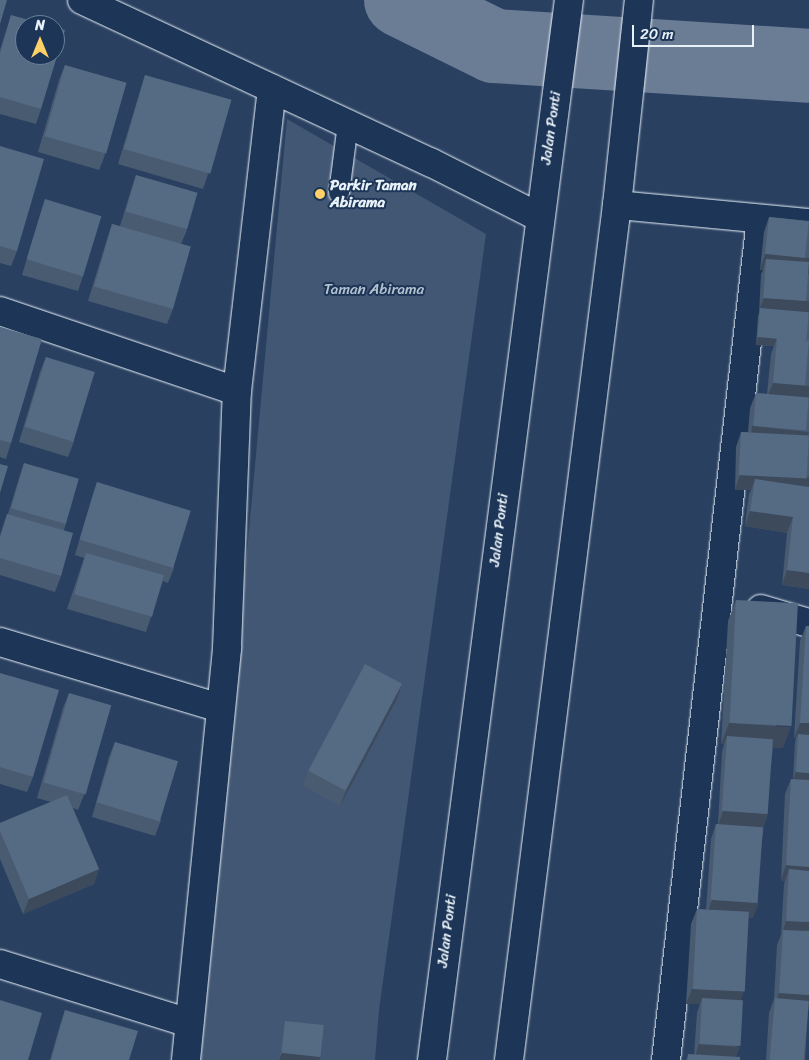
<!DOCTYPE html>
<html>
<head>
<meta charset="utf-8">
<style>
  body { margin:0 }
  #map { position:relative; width:809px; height:1060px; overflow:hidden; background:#294061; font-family:Sriracha,sans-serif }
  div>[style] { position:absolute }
  .green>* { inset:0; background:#415774 }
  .river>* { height:74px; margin:-37px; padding:0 37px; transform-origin:37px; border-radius:37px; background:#6b7c95 }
  .roads { filter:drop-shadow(0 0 1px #e8f1f8) drop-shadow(0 0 1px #e8f1f8) }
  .service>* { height:20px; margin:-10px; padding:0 10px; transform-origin:10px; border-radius:10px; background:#1d3557 }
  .minor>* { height:28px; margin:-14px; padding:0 14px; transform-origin:14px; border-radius:14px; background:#1d3557 }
  .tertiary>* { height:28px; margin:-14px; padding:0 14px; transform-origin:14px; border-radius:14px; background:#1d3557 }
  .secondary>* { height:28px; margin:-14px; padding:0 14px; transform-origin:14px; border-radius:14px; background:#1d3557 }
  .wall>* { inset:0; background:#495b71 }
  .shaded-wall>* { inset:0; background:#3c4a5c; transform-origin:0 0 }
  .building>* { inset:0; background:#556a83; transform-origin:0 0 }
  .dots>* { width:14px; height:14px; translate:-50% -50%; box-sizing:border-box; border:2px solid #1d3557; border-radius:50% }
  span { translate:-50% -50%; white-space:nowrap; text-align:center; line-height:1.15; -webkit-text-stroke:4px #1d3557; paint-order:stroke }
  .street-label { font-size:15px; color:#e8f1f8 }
  .poi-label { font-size:15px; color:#e8f1f8; font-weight:700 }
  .left { translate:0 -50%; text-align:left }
  .park-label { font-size:15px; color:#b6c3d0 }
  .north { position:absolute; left:15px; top:15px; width:50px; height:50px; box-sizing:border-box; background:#1d3557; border:1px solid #6e8097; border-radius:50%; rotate:0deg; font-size:14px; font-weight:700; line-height:20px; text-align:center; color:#e8f1f8 }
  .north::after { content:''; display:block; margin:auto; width:18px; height:22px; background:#ffd166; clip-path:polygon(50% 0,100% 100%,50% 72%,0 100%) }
  .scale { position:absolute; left:632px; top:25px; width:122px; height:22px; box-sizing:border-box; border:2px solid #e8f1f8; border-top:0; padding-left:6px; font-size:15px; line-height:18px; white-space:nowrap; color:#e8f1f8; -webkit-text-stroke:4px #1d3557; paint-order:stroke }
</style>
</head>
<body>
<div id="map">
  <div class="green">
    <div style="clip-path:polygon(287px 119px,486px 234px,379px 1010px,375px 1060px,200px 1060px)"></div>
  </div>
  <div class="river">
    <div style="left:401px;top:0;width:104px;rotate:26.3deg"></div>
    <div style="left:494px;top:46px;width:316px;rotate:3.6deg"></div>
  </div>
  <div class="roads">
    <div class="service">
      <div style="left:339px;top:193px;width:70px;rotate:-82.6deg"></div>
    </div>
    <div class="minor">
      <div style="left:617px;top:205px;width:193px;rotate:5.4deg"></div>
      <div style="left:0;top:311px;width:250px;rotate:18.7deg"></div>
      <div style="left:761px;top:609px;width:50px;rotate:16.3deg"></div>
      <div style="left:0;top:642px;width:230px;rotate:16.7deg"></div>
      <div style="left:0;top:964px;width:198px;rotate:17.3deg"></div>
      <div style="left:186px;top:1060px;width:414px;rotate:-84.3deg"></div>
      <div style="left:227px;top:648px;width:257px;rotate:-87.8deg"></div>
      <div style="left:237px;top:391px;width:304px;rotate:-83.4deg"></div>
      <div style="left:666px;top:1060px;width:846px;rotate:-83.56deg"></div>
    </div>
    <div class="tertiary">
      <div style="left:82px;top:0;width:384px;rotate:25deg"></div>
      <div style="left:430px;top:162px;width:122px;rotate:26.8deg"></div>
    </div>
    <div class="secondary">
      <div style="left:432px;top:1060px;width:1069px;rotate:-82.64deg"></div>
      <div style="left:509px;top:1060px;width:862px;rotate:-82.8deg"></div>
      <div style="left:617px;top:205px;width:206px;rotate:-83.9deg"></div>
    </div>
  </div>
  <div class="wall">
    <div style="clip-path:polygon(11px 15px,41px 109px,36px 124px,0 114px,0 50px)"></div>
    <div style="clip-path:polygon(65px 65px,105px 155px,99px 170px,38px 152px,59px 80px)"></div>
    <div style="clip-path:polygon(145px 75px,208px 174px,203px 189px,118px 164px,140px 91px)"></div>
    <div style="clip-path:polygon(0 146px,17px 251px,11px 266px,0 263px)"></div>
    <div style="clip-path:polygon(136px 175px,187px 230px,181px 244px,173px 309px,167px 324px,88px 301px,107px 239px,112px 224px,120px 226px,131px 190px)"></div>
    <div style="clip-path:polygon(45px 199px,83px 276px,78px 291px,22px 275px,40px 215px)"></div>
    <div style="clip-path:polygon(769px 217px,809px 221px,809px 589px,782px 585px,787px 533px,745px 526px,749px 494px,751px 490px,735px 490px,736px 447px,741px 432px,748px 432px,750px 408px,756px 393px,767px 394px,771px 354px,774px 346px,756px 345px,758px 316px,759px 313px,761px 274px,763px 270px,760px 270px,764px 232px)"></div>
    <div style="clip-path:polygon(0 327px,11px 443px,6px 459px,0 457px)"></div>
    <div style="clip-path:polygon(46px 357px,74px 441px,68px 457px,19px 442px,40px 372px)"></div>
    <div style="clip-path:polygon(24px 463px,66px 524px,64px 530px,61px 576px,55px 592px,0 575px,0 535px,7px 514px,8px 514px,19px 478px)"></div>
    <div style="clip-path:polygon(97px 482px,174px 568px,168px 583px,163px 581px,146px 632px,67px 609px,84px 558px,75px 555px,92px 497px)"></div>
    <div style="clip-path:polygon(736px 600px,783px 748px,773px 747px,753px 918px,748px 918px,736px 1057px,740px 1060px,686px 1060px,688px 1054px,694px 1055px,697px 1013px,700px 1004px,686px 1004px,691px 924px,697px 909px,706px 910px,711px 839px,716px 824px,718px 824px,722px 752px,724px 744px,721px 744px,728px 621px)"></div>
    <div style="clip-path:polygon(806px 626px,809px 626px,809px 1011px,808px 1010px,805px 1060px,766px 1060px,769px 1013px,774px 999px,777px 945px,781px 935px,784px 884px,785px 881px,781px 880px,785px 794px,791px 779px,793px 779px,795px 742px,796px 738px,794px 738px,800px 641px)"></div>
    <div style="clip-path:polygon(0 673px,33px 777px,27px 792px,0 784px)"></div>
    <div style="clip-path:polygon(402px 684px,397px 699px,340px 806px,303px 786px,308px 771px)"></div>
    <div style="clip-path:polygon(69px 693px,84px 795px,78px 810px,73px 808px,99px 869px,94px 884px,23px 914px,0 859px,0 823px,51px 802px,37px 798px,63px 708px)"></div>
    <div style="clip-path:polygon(115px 742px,161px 820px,155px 836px,92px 817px,109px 757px)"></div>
    <div style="clip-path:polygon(65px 1010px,129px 1060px,50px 1060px,60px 1025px)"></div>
    <div style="clip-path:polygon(285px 1021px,321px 1057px,319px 1060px,279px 1060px,283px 1029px)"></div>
  </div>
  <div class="shaded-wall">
    <div style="clip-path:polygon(765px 254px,809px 258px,809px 274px,766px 259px,763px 270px,760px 270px)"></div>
    <div style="clip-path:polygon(764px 298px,809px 301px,809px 316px,760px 308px,758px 313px)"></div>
    <div style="clip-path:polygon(758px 337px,809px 341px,777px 338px,774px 346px,756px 345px)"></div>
    <div style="clip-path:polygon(773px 383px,809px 386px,809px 401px,767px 398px)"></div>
    <div style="left:752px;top:426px;width:57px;height:16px;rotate:6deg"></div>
    <div style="clip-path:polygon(740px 475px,809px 477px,809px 492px,755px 479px,751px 490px,735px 490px)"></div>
    <div style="clip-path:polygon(750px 511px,793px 517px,787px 533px,745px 526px)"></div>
    <div style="clip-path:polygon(787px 570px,809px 573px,809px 589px,782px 585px)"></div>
    <div style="clip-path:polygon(402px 684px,397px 699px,340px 806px,346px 791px)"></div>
    <div style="clip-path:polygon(729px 723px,791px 727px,783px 748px,727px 744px,727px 736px,724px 744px,721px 744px)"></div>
    <div style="clip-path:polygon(800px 723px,809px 723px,809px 739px,798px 734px,796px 738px,794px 738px)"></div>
    <div style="clip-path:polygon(796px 772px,809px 773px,809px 781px,793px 780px)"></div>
    <div style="clip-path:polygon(723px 811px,768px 814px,763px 829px,718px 826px)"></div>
    <div style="clip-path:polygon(786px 865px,809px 867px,809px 882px,789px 869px,785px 881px,781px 880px)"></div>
    <div style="clip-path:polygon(99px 869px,94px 884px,23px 914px,29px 899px)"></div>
    <div style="clip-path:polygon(712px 900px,759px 903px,753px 918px,706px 916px)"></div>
    <div style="clip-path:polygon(786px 921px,809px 922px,809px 938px,783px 930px)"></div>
    <div style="clip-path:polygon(692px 989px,744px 991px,739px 1006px,702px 998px,700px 1004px,686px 1004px)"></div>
    <div style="clip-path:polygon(779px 993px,809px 995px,809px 1011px,774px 1008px)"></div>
    <div style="clip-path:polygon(699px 1044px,740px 1047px,735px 1060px,694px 1059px)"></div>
    <div style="clip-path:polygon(282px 1053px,321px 1057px,319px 1060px,279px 1060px)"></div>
  </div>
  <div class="building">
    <div style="clip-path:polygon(0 0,7px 0,0 24px)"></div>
    <div style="clip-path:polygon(11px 15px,47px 25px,25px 25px,25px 55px,55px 55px,55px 27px,65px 30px,41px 109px,0 97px,0 54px)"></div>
    <div style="left:65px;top:65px;width:64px;height:74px;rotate:16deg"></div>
    <div style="left:145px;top:75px;width:90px;height:77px;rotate:16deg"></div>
    <div style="clip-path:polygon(0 146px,44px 159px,17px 251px,0 246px)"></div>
    <div style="left:136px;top:175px;width:64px;height:38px;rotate:16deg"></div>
    <div style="left:45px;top:199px;width:59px;height:63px;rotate:17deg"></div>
    <div style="left:769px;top:217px;width:40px;height:37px;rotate:6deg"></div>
    <div style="left:112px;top:224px;width:82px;height:65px;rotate:16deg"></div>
    <div style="left:766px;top:259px;width:43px;height:39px;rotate:4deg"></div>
    <div style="left:760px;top:308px;width:49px;height:29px;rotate:5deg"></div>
    <div style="clip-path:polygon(0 327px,42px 339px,11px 443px,0 440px)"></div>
    <div style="left:777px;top:338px;width:32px;height:45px;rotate:5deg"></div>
    <div style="left:46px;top:357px;width:51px;height:73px;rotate:17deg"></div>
    <div style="left:756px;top:393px;width:53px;height:33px;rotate:5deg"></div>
    <div style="left:741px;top:432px;width:68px;height:43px;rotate:3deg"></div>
    <div style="left:24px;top:463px;width:57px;height:47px;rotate:16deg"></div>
    <div style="clip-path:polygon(0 464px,8px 466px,0 493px)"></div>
    <div style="clip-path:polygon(755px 479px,809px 487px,809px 573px,787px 570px,793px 517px,750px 511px)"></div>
    <div style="left:97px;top:482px;width:98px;height:60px;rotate:17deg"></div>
    <div style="clip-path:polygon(7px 514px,73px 533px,61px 576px,0 558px,0 538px)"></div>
    <div style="left:86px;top:553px;width:81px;height:43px;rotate:16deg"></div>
    <div style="left:736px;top:600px;width:62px;height:123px;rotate:3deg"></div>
    <div style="clip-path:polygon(806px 626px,809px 626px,809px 723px,800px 723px)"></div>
    <div style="left:365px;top:664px;width:42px;height:121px;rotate:28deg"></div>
    <div style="clip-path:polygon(0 673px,59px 690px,33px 777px,0 767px)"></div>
    <div style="left:69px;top:693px;width:44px;height:93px;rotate:16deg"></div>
    <div style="clip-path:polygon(798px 734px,809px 735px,809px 773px,796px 772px)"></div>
    <div style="left:727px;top:736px;width:46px;height:75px;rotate:4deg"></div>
    <div style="left:115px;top:742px;width:66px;height:63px;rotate:17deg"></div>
    <div style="clip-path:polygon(791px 779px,809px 780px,809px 867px,786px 865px)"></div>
    <div style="clip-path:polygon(67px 795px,99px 869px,29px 899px,0 831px,0 823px)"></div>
    <div style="left:716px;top:824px;width:47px;height:76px;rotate:4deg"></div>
    <div style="clip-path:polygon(789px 869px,809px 871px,809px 922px,786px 921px)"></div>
    <div style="left:697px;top:909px;width:52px;height:80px;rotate:3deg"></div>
    <div style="clip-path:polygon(783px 930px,809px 931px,809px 995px,779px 993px)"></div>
    <div style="left:702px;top:998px;width:41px;height:46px;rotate:3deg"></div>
    <div style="left:775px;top:998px;width:34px;height:62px;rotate:5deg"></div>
    <div style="clip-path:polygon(0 1000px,42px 1013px,28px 1060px,0 1060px)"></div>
    <div style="clip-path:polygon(65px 1010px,138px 1031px,129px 1060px,51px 1060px)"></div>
    <div style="left:285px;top:1021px;width:39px;height:32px;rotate:6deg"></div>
    <div style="clip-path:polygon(688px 1054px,740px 1057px,740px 1060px,688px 1060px)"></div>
  </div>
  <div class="dots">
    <div style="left:320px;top:194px;background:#ffd166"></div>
  </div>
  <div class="street-label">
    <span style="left:551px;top:128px;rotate:-82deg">Jalan Ponti</span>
    <span style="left:499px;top:530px;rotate:-83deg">Jalan Ponti</span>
    <span style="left:447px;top:931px;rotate:-83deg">Jalan Ponti</span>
  </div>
  <div class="poi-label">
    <span class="left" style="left:330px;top:194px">Parkir Taman<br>Abirama</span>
  </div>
  <div class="park-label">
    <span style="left:374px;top:290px">Taman Abirama</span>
  </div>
  <div class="north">N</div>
  <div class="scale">20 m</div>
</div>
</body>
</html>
